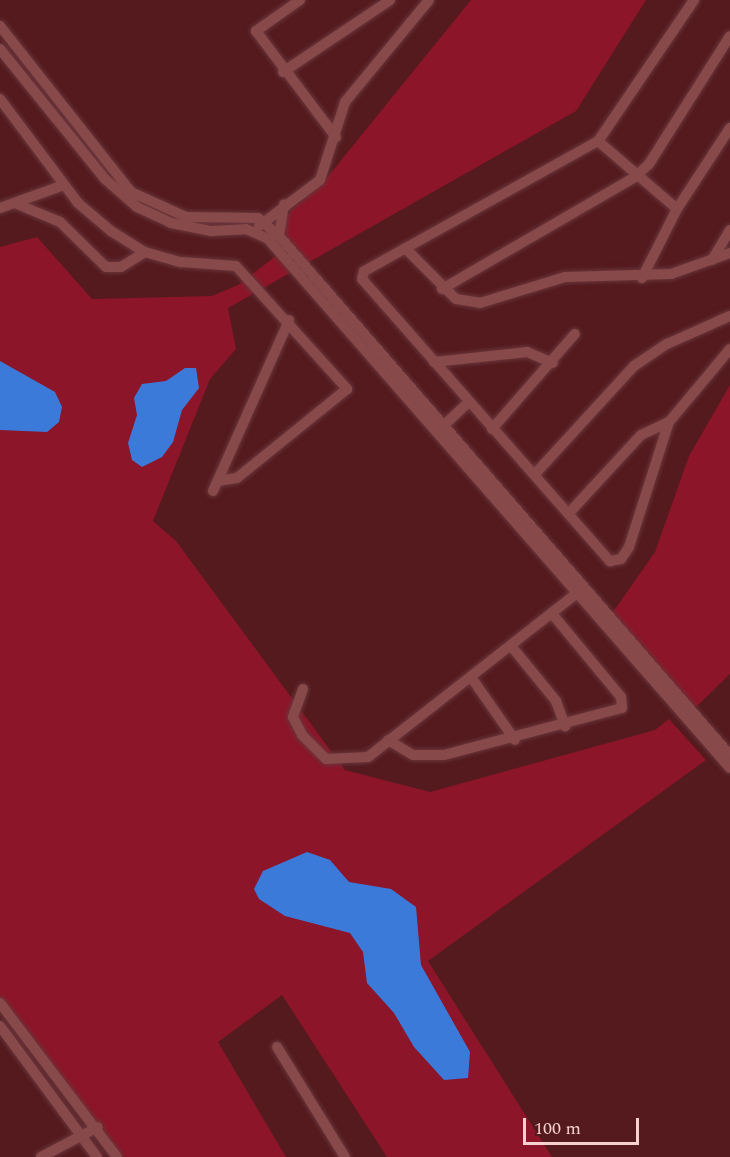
<!DOCTYPE html>
<html>
<head>
<meta charset="utf-8">
<style>
  body { margin:0 }
  #map { position:relative; width:730px; height:1157px; overflow:hidden; background:#541a1e; font-family:Spectral,serif }
  div>[style] { position:absolute }
  .green>* { inset:0; background:#8c1529 }
  .water>* { inset:0; background:#3c7ada }
  .roads { filter:drop-shadow(0 0 2px #69363b) drop-shadow(0 0 2px #69363b) }
  .minor>* { height:10px; margin:-5px; padding:0 5px; transform-origin:5px; border-radius:5px; background:#88494a }
  span { translate:-50% -50%; white-space:nowrap; text-align:center; line-height:1.15; -webkit-text-stroke:6px #541a1e; paint-order:stroke }
  .scale { position:absolute; left:523px; top:1118px; width:116px; height:27px; box-sizing:border-box; border:3px solid #f7d0d0; border-top:0; padding-left:8px; font-size:18px; line-height:21px; white-space:nowrap; color:#f7d0d0; -webkit-text-stroke:4px #541a1e; paint-order:stroke }
</style>
</head>
<body>
<div id="map">
  <div class="green">
    <div style="clip-path:polygon(471px 0,646px 0,576px 111px,228px 308px,236px 349px,210px 379px,153px 521px,176px 541px,345px 770px,430px 792px,655px 730px,669px 719px,706px 760px,428px 961px,552px 1157px,387px 1157px,282px 995px,218px 1042px,286px 1157px,119px 1157px,0 997px,0 247px,37px 237px,92px 299px,212px 296px,238px 285px,290px 245px,282px 224px,291px 210px,321px 185px)"></div>
    <div style="clip-path:polygon(730px 385px,730px 674px,695px 708px,613px 612px,655px 552px,689px 456px)"></div>
  </div>
  <div class="water">
    <div style="clip-path:polygon(0 361px,55px 392px,62px 407px,59px 422px,47px 432px,0 430px)"></div>
    <div style="clip-path:polygon(185px 368px,196px 368px,199px 388px,182px 410px,173px 442px,162px 457px,142px 467px,132px 460px,128px 443px,137px 415px,134px 398px,142px 384px,166px 381px)"></div>
    <div style="clip-path:polygon(307px 852px,330px 860px,349px 882px,391px 889px,416px 907px,421px 965px,470px 1052px,468px 1078px,444px 1080px,414px 1047px,394px 1013px,367px 983px,363px 952px,350px 933px,285px 916px,259px 899px,254px 889px,263px 871px)"></div>
  </div>
  <div class="roads">
    <div class="minor">
      <div style="left:300px;top:0;width:54px;rotate:144.8deg"></div>
      <div style="left:256px;top:31px;width:133px;rotate:53deg"></div>
      <div style="left:694px;top:0;width:171px;rotate:124.2deg"></div>
      <div style="left:598px;top:141px;width:268px;rotate:150.9deg"></div>
      <div style="left:364px;top:271px;width:8px;rotate:104deg"></div>
      <div style="left:362px;top:279px;width:376px;rotate:48.7deg"></div>
      <div style="left:610px;top:561px;width:11px;rotate:-10deg"></div>
      <div style="left:621px;top:559px;width:14px;rotate:-56deg"></div>
      <div style="left:629px;top:547px;width:131px;rotate:-72.3deg"></div>
      <div style="left:669px;top:422px;width:95px;rotate:-50.1deg"></div>
      <div style="left:0;top:26px;width:211px;rotate:51.7deg"></div>
      <div style="left:131px;top:192px;width:60px;rotate:24.4deg"></div>
      <div style="left:186px;top:217px;width:72px;rotate:0.8deg"></div>
      <div style="left:258px;top:218px;width:28px;rotate:41deg"></div>
      <div style="left:279px;top:236px;width:688px;rotate:49.01deg"></div>
      <div style="left:0;top:49px;width:167px;rotate:51.1deg"></div>
      <div style="left:105px;top:179px;width:43px;rotate:41.2deg"></div>
      <div style="left:137px;top:207px;width:38px;rotate:25deg"></div>
      <div style="left:171px;top:223px;width:41px;rotate:11.3deg"></div>
      <div style="left:211px;top:231px;width:35px;rotate:-3deg"></div>
      <div style="left:246px;top:229px;width:24px;rotate:24deg"></div>
      <div style="left:268px;top:239px;width:702px;rotate:48.87deg"></div>
      <div style="left:283px;top:72px;width:129px;rotate:-33.9deg"></div>
      <div style="left:0;top:99px;width:130px;rotate:53.1deg"></div>
      <div style="left:78px;top:203px;width:43px;rotate:40.3deg"></div>
      <div style="left:111px;top:231px;width:40px;rotate:32deg"></div>
      <div style="left:145px;top:252px;width:37px;rotate:16deg"></div>
      <div style="left:181px;top:262px;width:55px;rotate:4.2deg"></div>
      <div style="left:236px;top:266px;width:166px;rotate:47.9deg"></div>
      <div style="left:347px;top:389px;width:141px;rotate:141deg"></div>
      <div style="left:237px;top:478px;width:19px;rotate:171deg"></div>
      <div style="left:598px;top:141px;width:104px;rotate:40.7deg"></div>
      <div style="left:17px;top:204px;width:47px;rotate:22.7deg"></div>
      <div style="left:60px;top:222px;width:64px;rotate:44.4deg"></div>
      <div style="left:106px;top:267px;width:15px"></div>
      <div style="left:121px;top:267px;width:28px;rotate:-32deg"></div>
      <div style="left:0;top:208px;width:68px;rotate:-19.8deg"></div>
      <div style="left:259px;top:226px;width:76px;rotate:-37deg"></div>
      <div style="left:320px;top:180px;width:82px;rotate:-72.2deg"></div>
      <div style="left:345px;top:102px;width:132px;rotate:-50.5deg"></div>
      <div style="left:279px;top:236px;width:32px;rotate:-81deg"></div>
      <div style="left:405px;top:248px;width:72px;rotate:45deg"></div>
      <div style="left:456px;top:299px;width:24px;rotate:9deg"></div>
      <div style="left:480px;top:303px;width:89px;rotate:-17deg"></div>
      <div style="left:565px;top:277px;width:106px;rotate:-1.6deg"></div>
      <div style="left:671px;top:274px;width:63px;rotate:-19.6deg"></div>
      <div style="left:712px;top:260px;width:35px;rotate:-59deg"></div>
      <div style="left:642px;top:278px;width:77px;rotate:-63.1deg"></div>
      <div style="left:677px;top:209px;width:97px;rotate:-56.8deg"></div>
      <div style="left:442px;top:289px;width:223px;rotate:-30.1deg"></div>
      <div style="left:635px;top:177px;width:19px;rotate:-43deg"></div>
      <div style="left:649px;top:164px;width:151px;rotate:-57.7deg"></div>
      <div style="left:434px;top:362px;width:94px;rotate:-6.1deg"></div>
      <div style="left:527px;top:352px;width:28px;rotate:23deg"></div>
      <div style="left:442px;top:427px;width:35px;rotate:-43deg"></div>
      <div style="left:492px;top:429px;width:126px;rotate:-48.9deg"></div>
      <div style="left:535px;top:474px;width:147px;rotate:-47.5deg"></div>
      <div style="left:634px;top:366px;width:40px;rotate:-34deg"></div>
      <div style="left:667px;top:344px;width:69px;rotate:-24deg"></div>
      <div style="left:213px;top:491px;width:187px;rotate:-66deg"></div>
      <div style="left:569px;top:513px;width:106px;rotate:-47.3deg"></div>
      <div style="left:641px;top:435px;width:31px;rotate:-25deg"></div>
      <div style="left:512px;top:647px;width:70px;rotate:50.8deg"></div>
      <div style="left:556px;top:701px;width:27px;rotate:70deg"></div>
      <div style="left:473px;top:680px;width:73px;rotate:55deg"></div>
      <div style="left:303px;top:689px;width:30px;rotate:110deg"></div>
      <div style="left:293px;top:717px;width:20px;rotate:63deg"></div>
      <div style="left:302px;top:735px;width:34px;rotate:45deg"></div>
      <div style="left:326px;top:759px;width:42px;rotate:-2.7deg"></div>
      <div style="left:368px;top:757px;width:271px;rotate:-38.1deg"></div>
      <div style="left:388px;top:740px;width:29px;rotate:31deg"></div>
      <div style="left:413px;top:755px;width:31px"></div>
      <div style="left:444px;top:755px;width:184px;rotate:-14.8deg"></div>
      <div style="left:622px;top:708px;width:11px;rotate:-95deg"></div>
      <div style="left:621px;top:697px;width:105px;rotate:-129.6deg"></div>
      <div style="left:0;top:1003px;width:193px;rotate:52.8deg"></div>
      <div style="left:0;top:1026px;width:163px;rotate:53.5deg"></div>
      <div style="left:277px;top:1047px;width:129px;rotate:58.3deg"></div>
      <div style="left:41px;top:1157px;width:64px;rotate:-27.8deg"></div>
    </div>
  </div>
  <div class="scale">100 m</div>
</div>
</body>
</html>
